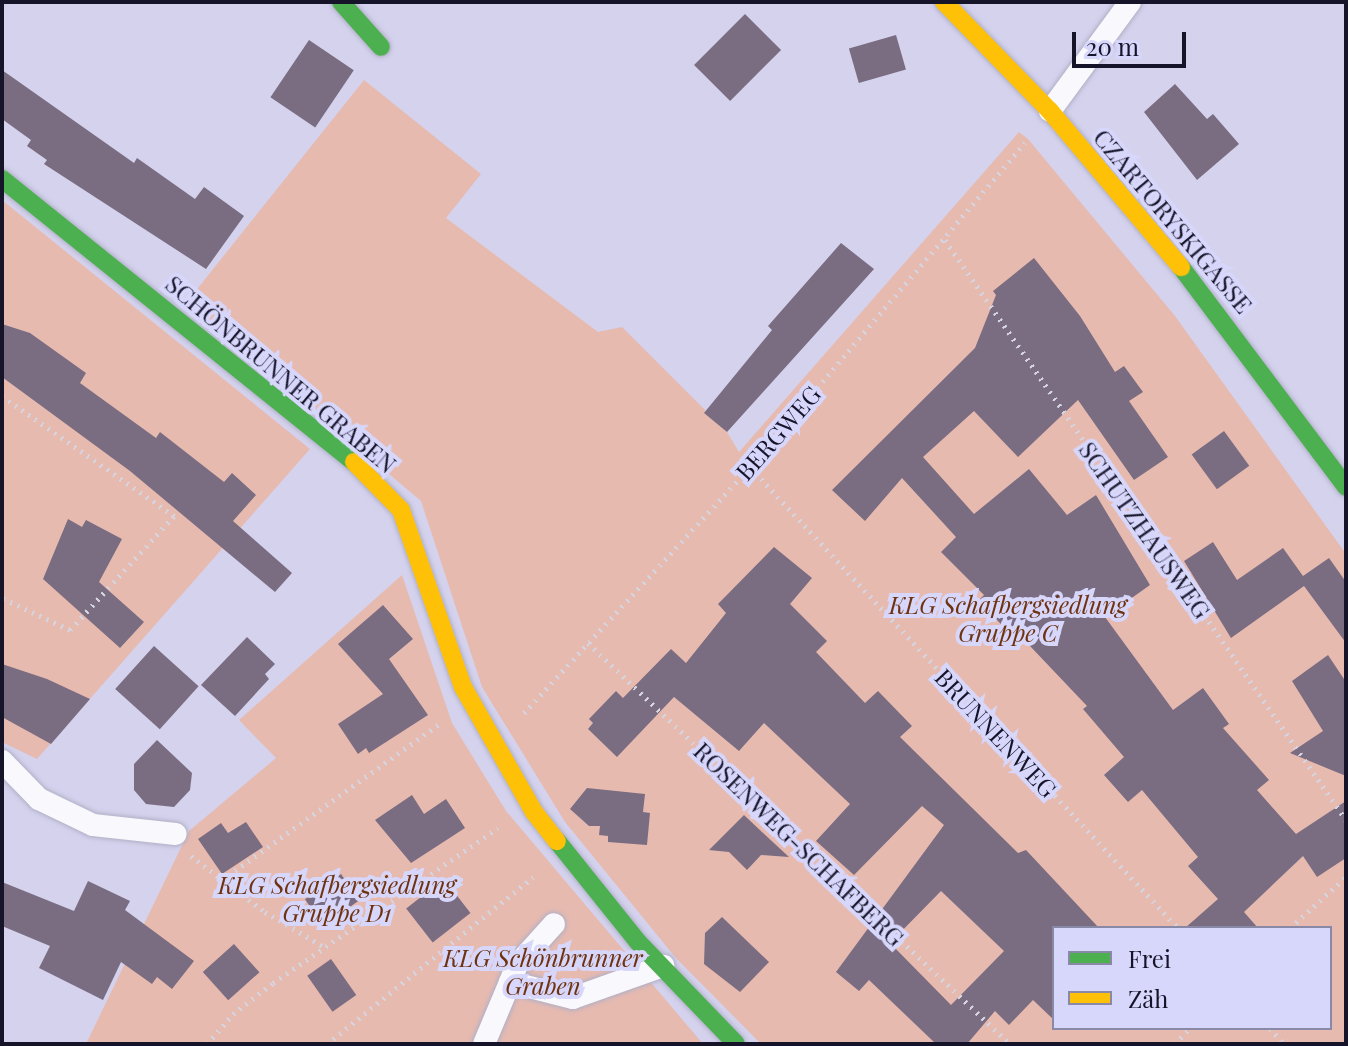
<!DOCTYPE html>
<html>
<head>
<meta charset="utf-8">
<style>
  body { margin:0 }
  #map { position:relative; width:1348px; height:1046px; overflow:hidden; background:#d4d2ed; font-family:"Playfair Display",serif }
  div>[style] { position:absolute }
  .green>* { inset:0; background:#e7bab0 }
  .building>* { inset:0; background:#7a6c81; transform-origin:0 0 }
  .path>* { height:5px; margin-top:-2.5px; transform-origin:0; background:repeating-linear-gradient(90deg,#d6d5df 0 2px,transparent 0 8px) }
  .roads { filter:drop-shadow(0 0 2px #b1b0c6) drop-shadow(0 0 2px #b1b0c6) }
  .lane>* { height:22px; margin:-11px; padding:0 11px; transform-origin:11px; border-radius:11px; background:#f9f8fc }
  .fast>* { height:18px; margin:-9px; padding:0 9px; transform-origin:9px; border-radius:9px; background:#4caf50 }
  .slow>* { height:18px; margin:-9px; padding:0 9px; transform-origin:9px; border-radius:9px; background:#ffc107 }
  span { translate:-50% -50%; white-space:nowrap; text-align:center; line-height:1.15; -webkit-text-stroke:8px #d7d6fb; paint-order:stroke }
  .street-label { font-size:24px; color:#161429 }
  .park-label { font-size:24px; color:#6f320f; font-style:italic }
  .frame { position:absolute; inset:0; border:4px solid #161429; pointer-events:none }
  .legend { position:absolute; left:1052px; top:926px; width:280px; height:104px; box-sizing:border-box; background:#d7d6fb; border:2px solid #8a88a7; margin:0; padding:10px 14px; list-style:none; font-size:24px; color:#161429 }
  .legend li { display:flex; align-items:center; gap:16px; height:40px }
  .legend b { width:40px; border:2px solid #8a88a7 }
  .scale { position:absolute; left:1072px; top:32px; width:114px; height:36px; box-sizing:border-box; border:4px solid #161429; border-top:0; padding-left:10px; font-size:24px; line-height:28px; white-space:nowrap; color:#161429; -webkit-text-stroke:6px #d7d6fb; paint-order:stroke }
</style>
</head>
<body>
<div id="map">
  <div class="green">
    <div style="clip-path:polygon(evenodd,364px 80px,481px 174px,446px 218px,598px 332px,622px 327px,727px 432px,739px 452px,1019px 132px,1028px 139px,1175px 316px,1346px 554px,1346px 1044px,761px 1044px,675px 957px,565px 822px,482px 687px,421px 501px,186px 303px,364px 80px,1054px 928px,1330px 928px,1330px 1028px,1054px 1028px,1054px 928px)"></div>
    <div style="clip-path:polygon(2px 200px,310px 449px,37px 759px,2px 742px)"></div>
    <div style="clip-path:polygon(402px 575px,452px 723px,506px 811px,703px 1044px,86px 1044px,189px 831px,276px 758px,239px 720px)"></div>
  </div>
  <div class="building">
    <div style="left:745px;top:14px;width:51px;height:72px;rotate:45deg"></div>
    <div style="left:896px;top:35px;width:36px;height:49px;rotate:74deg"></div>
    <div style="left:309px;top:40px;width:54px;height:69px;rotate:34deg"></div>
    <div style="clip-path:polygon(2px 70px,134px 163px,137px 158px,195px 199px,204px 187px,244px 216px,206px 269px,44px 164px,47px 160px,27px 146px,31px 140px,2px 119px)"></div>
    <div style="clip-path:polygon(1175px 84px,1207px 119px,1213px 114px,1239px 144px,1197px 180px,1144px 112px)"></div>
    <div style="clip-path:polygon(841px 243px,874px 269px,727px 432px,704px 413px,772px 330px,768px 326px)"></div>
    <div style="clip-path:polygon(1034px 258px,1080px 316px,1115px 372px,1124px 366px,1143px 392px,1129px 401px,1168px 457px,1134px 480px,1078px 400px,1018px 457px,974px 411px,923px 457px,974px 514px,1029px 469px,1067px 515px,1096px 495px,1150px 585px,1105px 617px,1173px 710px,1203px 688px,1229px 724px,1223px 728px,1269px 780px,1257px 790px,1296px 834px,1346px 801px,1346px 858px,1317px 877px,1303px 856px,1244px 912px,1258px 928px,1185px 928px,1218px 899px,1188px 866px,1198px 857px,1142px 790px,1128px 802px,1104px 775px,1124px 757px,1083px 709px,1087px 706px,1013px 628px,1008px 632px,979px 600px,984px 595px,941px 552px,956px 537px,902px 478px,865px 521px,832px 490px,975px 348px,996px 295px,993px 291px)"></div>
    <div style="clip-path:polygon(2px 324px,30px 333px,86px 373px,80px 383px,156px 438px,160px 432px,224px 482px,232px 473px,256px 495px,233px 521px,292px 573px,275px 592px,130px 471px,2px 377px)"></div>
    <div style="left:1224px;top:431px;width:43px;height:40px;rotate:54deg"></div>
    <div style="clip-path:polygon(68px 519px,82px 527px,86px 520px,122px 539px,99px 582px,144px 622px,120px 648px,43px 579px)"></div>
    <div style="clip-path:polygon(1213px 542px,1237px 580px,1283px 548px,1303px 576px,1329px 558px,1346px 582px,1346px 643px,1304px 586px,1231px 638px,1184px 561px)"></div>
    <div style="clip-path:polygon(evenodd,774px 547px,812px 578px,790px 604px,827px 641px,816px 652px,865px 703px,878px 691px,912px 726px,900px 737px,1018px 853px,1026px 850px,1099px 928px,1054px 928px,1054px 1020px,1033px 1000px,1009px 1025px,995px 1011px,967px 1044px,936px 1044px,869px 980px,859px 991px,836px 972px,944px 825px,922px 806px,854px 875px,816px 841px,850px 804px,764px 723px,739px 751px,674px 697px,617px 757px,588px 729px,593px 723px,589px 719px,616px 691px,623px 698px,671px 649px,686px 663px,726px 613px,718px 604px,774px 547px,941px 891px,1004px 951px,951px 1005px,890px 943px,941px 891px)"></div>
    <div style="clip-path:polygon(383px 605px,413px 639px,389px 659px,428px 715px,369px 753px,366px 748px,358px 754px,338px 724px,383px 694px,338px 644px)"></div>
    <div style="clip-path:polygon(247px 637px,275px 664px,265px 674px,269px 679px,235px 716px,201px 685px)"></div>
    <div style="left:154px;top:646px;width:60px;height:58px;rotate:42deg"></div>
    <div style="clip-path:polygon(1328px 655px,1346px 682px,1346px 776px,1290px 753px,1323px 731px,1292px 681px)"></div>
    <div style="clip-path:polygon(2px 664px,47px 679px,90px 699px,51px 744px,2px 717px)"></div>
    <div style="clip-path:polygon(157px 740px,192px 773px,190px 790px,174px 807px,146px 804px,134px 790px,134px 764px)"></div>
    <div style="clip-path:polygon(587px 788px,645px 794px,643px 812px,650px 813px,647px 845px,608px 842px,608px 836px,599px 835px,600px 826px,589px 826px,570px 809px)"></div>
    <div style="clip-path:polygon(412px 795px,424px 814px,446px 799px,465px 828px,411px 863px,375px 820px)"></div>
    <div style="clip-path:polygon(744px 815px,762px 832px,789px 857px,761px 855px,747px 870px,729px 852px,709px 850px)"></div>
    <div style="clip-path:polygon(246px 822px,263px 847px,222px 874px,198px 839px,221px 823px,228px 833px)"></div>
    <div style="left:341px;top:874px;width:32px;height:44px;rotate:55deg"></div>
    <div style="left:444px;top:879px;width:43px;height:48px;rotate:52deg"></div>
    <div style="clip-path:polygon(88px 881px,130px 901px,125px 910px,194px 961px,172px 989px,157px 977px,152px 984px,121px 962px,103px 1000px,39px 968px,50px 946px,2px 926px,2px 882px,74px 911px)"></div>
    <div style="clip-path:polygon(722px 917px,769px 962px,740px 992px,704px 964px,705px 933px)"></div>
    <div style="left:234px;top:944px;width:38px;height:42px;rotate:48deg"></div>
    <div style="left:331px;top:959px;width:44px;height:29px;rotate:55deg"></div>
  </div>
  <div class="path">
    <div style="left:945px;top:240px;width:705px;rotate:55.34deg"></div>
    <div style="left:2px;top:396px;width:210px;rotate:34.9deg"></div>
    <div style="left:174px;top:516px;width:154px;rotate:132.4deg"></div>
    <div style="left:70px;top:630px;width:75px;rotate:-154.8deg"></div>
    <div style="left:750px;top:467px;width:629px;rotate:47.13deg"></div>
    <div style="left:1337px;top:526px;width:16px;rotate:55deg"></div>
    <div style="left:588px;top:643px;width:582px;rotate:43.54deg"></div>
    <div style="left:524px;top:713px;width:334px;rotate:-47.4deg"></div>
    <div style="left:750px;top:467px;width:425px;rotate:-49.7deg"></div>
    <div style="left:191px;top:856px;width:93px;rotate:37.1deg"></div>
    <div style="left:265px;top:912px;width:71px;rotate:30.5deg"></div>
    <div style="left:222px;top:880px;width:267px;rotate:-35.7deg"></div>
    <div style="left:1290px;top:928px;width:76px;rotate:-42.3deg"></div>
    <div style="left:1270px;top:1028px;width:21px;rotate:49deg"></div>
    <div style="left:207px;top:1044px;width:40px;rotate:-49deg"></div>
    <div style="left:233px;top:1014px;width:51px;rotate:-37.8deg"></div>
    <div style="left:273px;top:983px;width:273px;rotate:-34.6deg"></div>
    <div style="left:327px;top:1044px;width:265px;rotate:-39deg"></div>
    <div style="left:1175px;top:1044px;width:22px;rotate:-47deg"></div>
  </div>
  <div class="roads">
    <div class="lane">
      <div style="left:1050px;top:111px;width:135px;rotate:-53.7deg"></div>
      <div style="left:2px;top:761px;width:53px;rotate:45.8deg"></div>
      <div style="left:39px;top:799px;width:60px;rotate:25.7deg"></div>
      <div style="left:93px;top:825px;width:83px;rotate:6.2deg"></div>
      <div style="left:510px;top:982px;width:18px;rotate:-68deg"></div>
      <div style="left:517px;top:965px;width:55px;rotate:-47.9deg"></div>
      <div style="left:484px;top:1044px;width:67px;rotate:-67.2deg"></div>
      <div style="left:510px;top:982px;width:65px;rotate:14.3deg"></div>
      <div style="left:573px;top:998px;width:96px;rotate:-19.6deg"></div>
    </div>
    <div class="fast">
      <div style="left:341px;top:2px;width:60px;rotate:48.4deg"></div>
      <div style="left:2px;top:179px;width:452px;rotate:38.8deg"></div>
      <div style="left:1181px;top:267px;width:275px;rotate:53.1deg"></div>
      <div style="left:557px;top:841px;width:129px;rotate:51.3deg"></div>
      <div style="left:638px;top:942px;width:141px;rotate:46.1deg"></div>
    </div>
    <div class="slow">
      <div style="left:944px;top:2px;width:152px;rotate:45.8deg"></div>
      <div style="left:1050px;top:111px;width:204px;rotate:50deg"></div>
      <div style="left:354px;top:462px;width:67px;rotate:45.6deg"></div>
      <div style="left:401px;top:510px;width:188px;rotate:70.7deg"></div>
      <div style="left:463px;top:687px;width:144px;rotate:60.4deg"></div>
      <div style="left:534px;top:812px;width:37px;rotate:52deg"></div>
    </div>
  </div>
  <div class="street-label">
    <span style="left:1173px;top:221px;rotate:50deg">CZARTORYSKIGASSE</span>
    <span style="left:281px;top:374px;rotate:40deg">SCHÖNBRUNNER GRABEN</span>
    <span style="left:778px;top:433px;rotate:-49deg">BERGWEG</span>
    <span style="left:1145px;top:530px;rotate:55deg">SCHUTZHAUSWEG</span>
    <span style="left:996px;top:733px;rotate:47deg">BRUNNENWEG</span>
    <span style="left:799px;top:844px;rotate:44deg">ROSENWEG-SCHAFBERG</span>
  </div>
  <div class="park-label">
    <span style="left:1008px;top:619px">KLG Schafbergsiedlung<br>Gruppe C</span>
    <span style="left:337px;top:899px">KLG Schafbergsiedlung<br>Gruppe D1</span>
    <span style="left:543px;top:972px">KLG Schönbrunner<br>Graben</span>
  </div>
  <div class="frame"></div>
  <ul class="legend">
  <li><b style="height:10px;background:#4caf50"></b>Frei</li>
  <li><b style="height:10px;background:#ffc107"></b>Zäh</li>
  </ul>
  <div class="scale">20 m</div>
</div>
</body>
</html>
